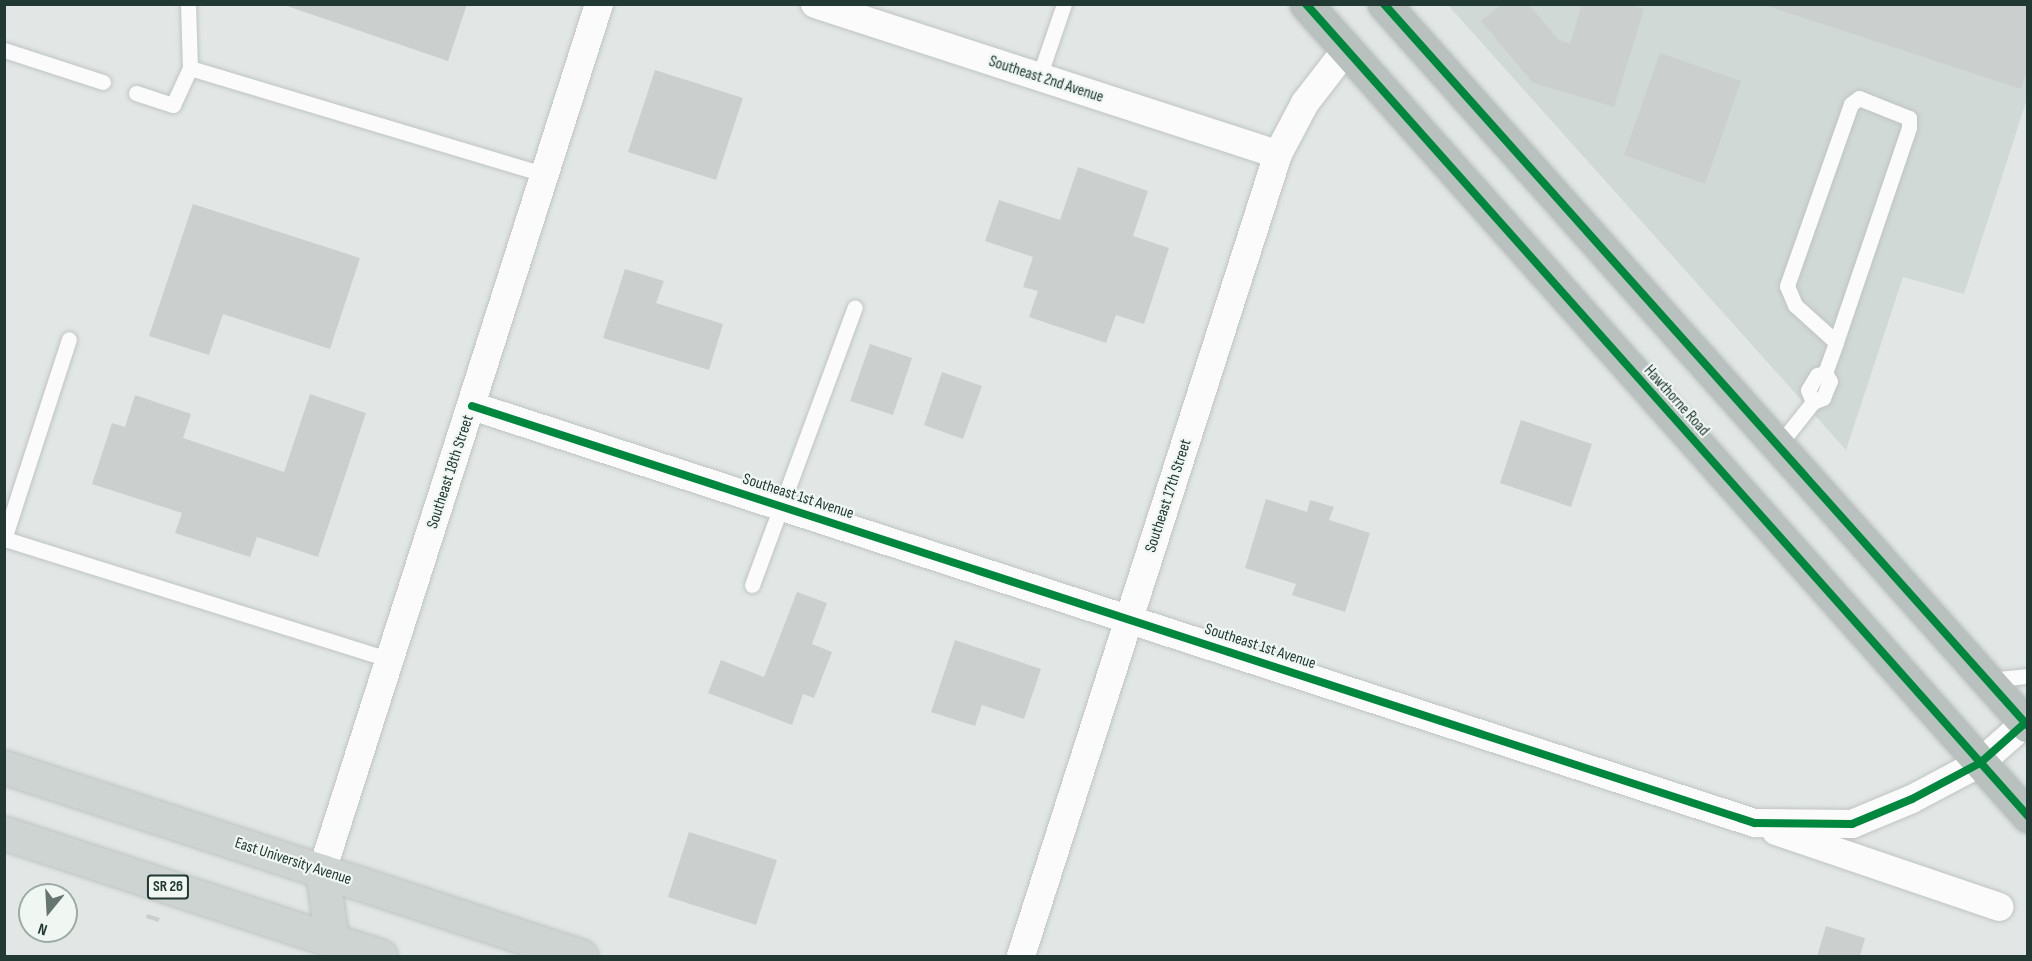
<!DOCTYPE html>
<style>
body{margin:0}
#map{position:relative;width:2032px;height:961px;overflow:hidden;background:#e2e7e5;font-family:"Sofia Sans Condensed",sans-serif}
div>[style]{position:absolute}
.built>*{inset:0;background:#d0d9d5}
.building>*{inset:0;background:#cbd0ce}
.roads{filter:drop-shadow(0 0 2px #bfc4c2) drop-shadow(0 0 2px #bfc4c2)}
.lane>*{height:15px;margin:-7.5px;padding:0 7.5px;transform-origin:7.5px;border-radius:7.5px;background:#fbfbfb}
.street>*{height:28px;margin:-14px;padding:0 14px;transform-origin:14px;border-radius:14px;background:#fbfbfb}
.primary>*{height:33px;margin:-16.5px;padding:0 16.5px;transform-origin:16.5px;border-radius:16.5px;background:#cdd4d1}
.highway>*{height:33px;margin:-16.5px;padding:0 16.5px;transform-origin:16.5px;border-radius:16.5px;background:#b9c1bf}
.cycleway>*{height:8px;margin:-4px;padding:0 4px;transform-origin:4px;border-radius:4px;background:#00873e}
span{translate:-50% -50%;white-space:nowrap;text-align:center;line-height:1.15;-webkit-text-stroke:4.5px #f0f7f3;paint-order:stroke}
.shield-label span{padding:2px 4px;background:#f0f7f3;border:2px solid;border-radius:4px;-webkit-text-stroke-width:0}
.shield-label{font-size:15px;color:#213932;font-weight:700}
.street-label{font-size:16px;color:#213932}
.frame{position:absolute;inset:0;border:6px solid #213932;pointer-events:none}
.north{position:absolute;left:18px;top:883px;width:60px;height:60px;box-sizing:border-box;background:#f0f7f3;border:2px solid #9daba6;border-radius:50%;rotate:198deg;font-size:16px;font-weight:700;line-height:24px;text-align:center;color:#213932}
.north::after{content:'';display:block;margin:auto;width:21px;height:27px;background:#657671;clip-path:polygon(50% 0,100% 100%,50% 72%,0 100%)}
</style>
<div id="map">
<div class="built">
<div style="clip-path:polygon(1448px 5px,2027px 5px,2027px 99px,1964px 294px,1903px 277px,1846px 450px)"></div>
</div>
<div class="building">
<div style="clip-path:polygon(281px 4px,467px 4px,448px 61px)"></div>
<div style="clip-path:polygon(1501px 4px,1528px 4px,1559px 40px,1570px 44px,1582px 4px,1629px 4px,1644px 9px,1614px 107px,1533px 83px,1481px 21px)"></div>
<div style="clip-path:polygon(1761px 4px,2028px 4px,2028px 67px,2021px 89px)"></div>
<div style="clip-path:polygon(1660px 53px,1741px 81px,1705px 184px,1624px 155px)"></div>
<div style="clip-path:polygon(655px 70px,743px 98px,716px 180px,628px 152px)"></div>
<div style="clip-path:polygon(1078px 167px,1148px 191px,1133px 236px,1169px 248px,1144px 324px,1116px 315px,1106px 343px,1029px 317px,1038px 291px,1023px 287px,1033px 257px,985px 241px,999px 200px,1060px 220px)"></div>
<div style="clip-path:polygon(193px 204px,360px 258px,330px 349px,223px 314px,209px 355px,149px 336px)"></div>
<div style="clip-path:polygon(625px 269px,664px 281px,656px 303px,723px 324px,709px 370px,603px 338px)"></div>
<div style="clip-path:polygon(870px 344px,912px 358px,893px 415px,850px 401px)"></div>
<div style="clip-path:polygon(942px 372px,982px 386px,963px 439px,924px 425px)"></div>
<div style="clip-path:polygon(310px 394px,366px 413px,318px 557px,257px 537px,250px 557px,175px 533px,182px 513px,92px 484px,112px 423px,125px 427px,135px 395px,191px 414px,183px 438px,284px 472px)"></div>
<div style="clip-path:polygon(1521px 420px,1592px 444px,1571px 507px,1500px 483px)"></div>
<div style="clip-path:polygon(1266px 499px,1307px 512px,1310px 500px,1334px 507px,1329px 520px,1370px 533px,1345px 612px,1292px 595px,1296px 584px,1245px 568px)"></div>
<div style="clip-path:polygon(797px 592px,827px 603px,812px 644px,832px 652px,814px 698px,803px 694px,792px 725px,708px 693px,721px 660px,764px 677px)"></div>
<div style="clip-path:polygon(955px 640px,1041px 669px,1024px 719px,982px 705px,975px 726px,931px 712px)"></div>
<div style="clip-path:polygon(689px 832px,777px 860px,756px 925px,668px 897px)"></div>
<div style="clip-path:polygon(147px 914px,160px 918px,158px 922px,146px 918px)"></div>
<div style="clip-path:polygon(1826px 926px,1865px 938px,1860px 956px,1817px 956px)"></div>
</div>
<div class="roads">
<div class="lane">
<div style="left:4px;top:50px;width:104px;rotate:17.9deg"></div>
<div style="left:190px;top:68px;width:370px;rotate:16.7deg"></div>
<div style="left:1039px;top:77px;width:77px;rotate:-71.1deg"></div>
<div style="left:136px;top:93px;width:39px;rotate:18deg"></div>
<div style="left:173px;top:105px;width:41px;rotate:-65.3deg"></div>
<div style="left:190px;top:68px;width:64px;rotate:-91.8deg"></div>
<div style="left:1825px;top:373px;width:33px;rotate:-70deg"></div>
<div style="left:1836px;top:342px;width:226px;rotate:-71.2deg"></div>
<div style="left:1909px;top:128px;width:10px;rotate:-90deg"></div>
<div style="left:1909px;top:118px;width:54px;rotate:-158.2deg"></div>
<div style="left:1859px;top:98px;width:10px;rotate:143deg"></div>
<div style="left:1851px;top:104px;width:193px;rotate:109.4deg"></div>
<div style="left:1787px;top:286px;width:21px;rotate:67deg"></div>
<div style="left:1795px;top:305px;width:55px;rotate:42.1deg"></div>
<div style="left:1778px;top:446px;width:56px;rotate:-51.5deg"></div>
<div style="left:1813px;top:402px;width:11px;rotate:-22deg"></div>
<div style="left:1823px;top:398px;width:18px;rotate:-68deg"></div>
<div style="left:1830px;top:381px;width:9px;rotate:-122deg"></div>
<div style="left:1825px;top:373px;width:8px;rotate:166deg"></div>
<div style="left:1817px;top:375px;width:17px;rotate:121deg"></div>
<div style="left:1808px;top:390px;width:13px;rotate:67deg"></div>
<div style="left:4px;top:539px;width:210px;rotate:-72deg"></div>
<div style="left:5px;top:539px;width:405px;rotate:17.4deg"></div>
<div style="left:752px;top:585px;width:296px;rotate:-69.7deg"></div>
<div style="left:1989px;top:680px;width:39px;rotate:-6deg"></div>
</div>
<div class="street">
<div style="left:815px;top:4px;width:487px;rotate:18deg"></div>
<div style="left:472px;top:406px;width:1349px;rotate:18.01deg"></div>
<div style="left:1755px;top:823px;width:97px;rotate:0.6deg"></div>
<div style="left:1852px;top:824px;width:65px;rotate:-22.6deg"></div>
<div style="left:1912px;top:799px;width:77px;rotate:-27.9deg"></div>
<div style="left:1980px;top:763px;width:60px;rotate:-41.6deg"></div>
<div style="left:1776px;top:831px;width:236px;rotate:18.8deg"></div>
<div style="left:322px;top:871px;width:910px;rotate:-72.28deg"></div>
<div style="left:1021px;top:956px;width:842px;rotate:-72.23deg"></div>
<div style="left:1278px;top:154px;width:58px;rotate:-62.1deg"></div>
<div style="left:1305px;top:103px;width:67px;rotate:-52.3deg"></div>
</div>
<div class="primary">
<div style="left:4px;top:767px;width:607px;rotate:18.14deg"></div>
<div style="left:4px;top:833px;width:396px;rotate:18.1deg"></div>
<div style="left:322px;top:871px;width:71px;rotate:81.9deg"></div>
</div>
<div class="highway">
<div style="left:1306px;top:4px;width:1087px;rotate:48.36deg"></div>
<div style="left:1384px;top:4px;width:967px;rotate:48.27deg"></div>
</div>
</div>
<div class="cycleway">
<div style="left:1306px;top:4px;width:1087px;rotate:48.36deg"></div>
<div style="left:1384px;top:4px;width:967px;rotate:48.27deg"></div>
<div style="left:472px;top:406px;width:1349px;rotate:18.01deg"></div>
<div style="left:1755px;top:823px;width:97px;rotate:0.6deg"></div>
<div style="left:1852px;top:824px;width:65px;rotate:-22.6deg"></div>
<div style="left:1912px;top:799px;width:77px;rotate:-27.9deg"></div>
<div style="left:1980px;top:763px;width:60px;rotate:-41.6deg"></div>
</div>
<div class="shield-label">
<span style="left:168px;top:887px">SR 26</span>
</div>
<div class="street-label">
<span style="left:1046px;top:80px;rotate:18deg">Southeast 2nd Avenue</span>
<span style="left:1676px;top:401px;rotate:48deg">Hawthorne Road</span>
<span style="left:451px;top:472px;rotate:-72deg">Southeast 18th Street</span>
<span style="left:1169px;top:496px;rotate:-72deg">Southeast 17th Street</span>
<span style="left:798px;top:497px;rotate:18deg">Southeast 1st Avenue</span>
<span style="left:1260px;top:647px;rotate:18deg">Southeast 1st Avenue</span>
<span style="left:293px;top:862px;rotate:18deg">East University Avenue</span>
</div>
<div class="frame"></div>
<div class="north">N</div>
</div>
